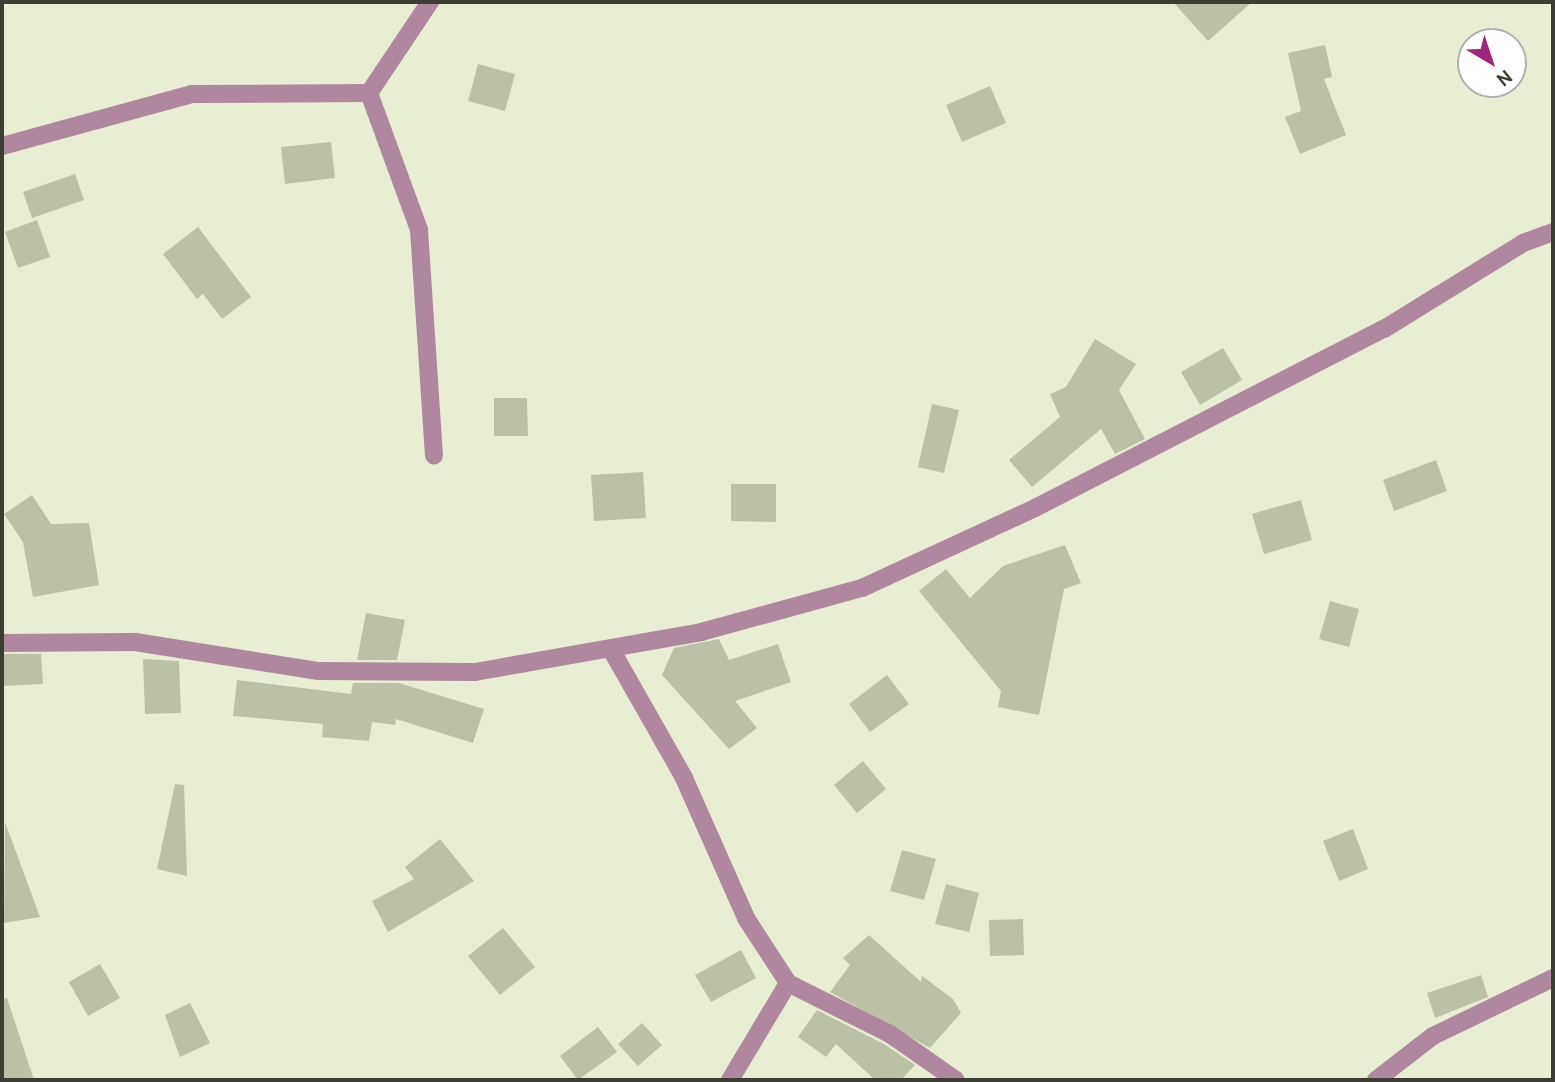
<!DOCTYPE html>
<style>
body{margin:0}
#map{position:relative;width:1555px;height:1082px;overflow:hidden;background:#e7eed3;font-family:Cabin,sans-serif}
div>[style]{position:absolute}
.building>*{inset:0;background:#bbc1a7}
.minor>*{height:18px;margin:-9px;padding:0 9px;transform-origin:9px;border-radius:9px;background:#af879e}
span{translate:-50% -50%;white-space:nowrap;text-align:center;line-height:1.15;-webkit-text-stroke:6px #fff;paint-order:stroke}
.frame{position:absolute;inset:0;border:4px solid #3b3e33;pointer-events:none}
.north{position:absolute;left:1457px;top:28px;width:70px;height:70px;box-sizing:border-box;background:#fff;border:2px solid #b1b2ad;border-radius:50%;rotate:141deg;font-size:19px;font-weight:700;line-height:28px;text-align:center;color:#3b3e33}
.north::after{content:'';display:block;margin:auto;width:24px;height:32px;background:#a0257b;clip-path:polygon(50% 0,100% 100%,50% 72%,0 100%)}
</style>
<div id="map">
<div class="building">
<div style="clip-path:polygon(1173px 2px,1252px 2px,1208px 41px)"></div>
<div style="clip-path:polygon(1325px 45px,1332px 77px,1324px 79px,1346px 135px,1300px 154px,1285px 117px,1301px 111px,1288px 53px)"></div>
<div style="clip-path:polygon(478px 64px,515px 74px,505px 111px,468px 101px)"></div>
<div style="clip-path:polygon(990px 86px,1006px 123px,962px 142px,946px 105px)"></div>
<div style="clip-path:polygon(331px 142px,335px 178px,285px 184px,281px 147px)"></div>
<div style="clip-path:polygon(75px 174px,84px 200px,32px 218px,23px 192px)"></div>
<div style="clip-path:polygon(37px 220px,50px 257px,18px 268px,5px 232px)"></div>
<div style="clip-path:polygon(198px 227px,251px 297px,222px 319px,203px 294px,197px 299px,163px 254px)"></div>
<div style="clip-path:polygon(1095px 339px,1136px 364px,1119px 390px,1145px 439px,1115px 454px,1101px 429px,1032px 487px,1009px 460px,1060px 417px,1050px 394px,1066px 387px)"></div>
<div style="clip-path:polygon(1223px 348px,1242px 380px,1200px 405px,1181px 372px)"></div>
<div style="clip-path:polygon(494px 398px,527px 398px,528px 436px,494px 436px)"></div>
<div style="clip-path:polygon(932px 404px,959px 410px,944px 473px,918px 467px)"></div>
<div style="clip-path:polygon(1436px 460px,1447px 491px,1394px 511px,1383px 480px)"></div>
<div style="clip-path:polygon(643px 472px,646px 518px,594px 521px,591px 475px)"></div>
<div style="clip-path:polygon(731px 484px,776px 484px,776px 522px,731px 521px)"></div>
<div style="clip-path:polygon(32px 495px,51px 524px,89px 523px,99px 585px,33px 597px,23px 542px,4px 514px)"></div>
<div style="clip-path:polygon(1301px 500px,1312px 540px,1264px 554px,1252px 514px)"></div>
<div style="clip-path:polygon(1065px 545px,1081px 583px,1064px 589px,1039px 715px,998px 707px,1001px 691px,919px 591px,946px 569px,970px 598px,1003px 566px)"></div>
<div style="clip-path:polygon(1330px 601px,1359px 609px,1349px 647px,1319px 639px)"></div>
<div style="clip-path:polygon(366px 613px,405px 620px,397px 660px,357px 660px)"></div>
<div style="clip-path:polygon(719px 639px,729px 660px,778px 644px,791px 682px,735px 701px,757px 728px,729px 749px,662px 675px,674px 648px)"></div>
<div style="clip-path:polygon(2px 654px,41px 654px,43px 684px,2px 686px)"></div>
<div style="clip-path:polygon(143px 659px,179px 661px,181px 713px,145px 714px)"></div>
<div style="clip-path:polygon(887px 675px,909px 704px,870px 732px,849px 704px)"></div>
<div style="clip-path:polygon(237px 680px,351px 694px,353px 683px,399px 683px,484px 709px,473px 743px,396px 719px,395px 725px,372px 722px,369px 741px,322px 737px,323px 724px,233px 716px)"></div>
<div style="clip-path:polygon(863px 761px,886px 789px,857px 813px,834px 785px)"></div>
<div style="clip-path:polygon(175px 784px,184px 785px,187px 876px,157px 869px)"></div>
<div style="clip-path:polygon(5px 822px,40px 917px,4px 923px)"></div>
<div style="clip-path:polygon(1353px 829px,1368px 869px,1339px 881px,1323px 841px)"></div>
<div style="clip-path:polygon(440px 839px,474px 881px,388px 932px,372px 901px,414px 879px,405px 867px)"></div>
<div style="clip-path:polygon(902px 850px,936px 859px,924px 900px,890px 891px)"></div>
<div style="clip-path:polygon(946px 884px,979px 893px,969px 932px,935px 924px)"></div>
<div style="clip-path:polygon(1023px 919px,1024px 955px,990px 956px,989px 920px)"></div>
<div style="clip-path:polygon(503px 928px,535px 967px,500px 995px,468px 956px)"></div>
<div style="clip-path:polygon(869px 935px,921px 982px,922px 976px,953px 999px,961px 1013px,930px 1048px,830px 992px,850px 965px,843px 958px)"></div>
<div style="clip-path:polygon(741px 950px,756px 978px,711px 1002px,695px 975px)"></div>
<div style="clip-path:polygon(100px 964px,120px 998px,88px 1016px,69px 982px)"></div>
<div style="clip-path:polygon(1481px 975px,1488px 997px,1435px 1018px,1427px 993px)"></div>
<div style="clip-path:polygon(7px 998px,34px 1080px,2px 1080px,2px 999px)"></div>
<div style="clip-path:polygon(190px 1003px,210px 1043px,180px 1057px,165px 1015px)"></div>
<div style="clip-path:polygon(817px 1010px,884px 1044px,915px 1065px,901px 1080px,875px 1080px,836px 1044px,826px 1057px,798px 1037px)"></div>
<div style="clip-path:polygon(642px 1023px,662px 1045px,638px 1066px,618px 1044px)"></div>
<div style="clip-path:polygon(598px 1027px,617px 1052px,578px 1080px,560px 1056px)"></div>
</div>
<div class="minor">
<div style="left:369px;top:93px;width:146px;rotate:69.9deg"></div>
<div style="left:419px;top:230px;width:226px;rotate:86.2deg"></div>
<div style="left:2px;top:146px;width:197px;rotate:-15.3deg"></div>
<div style="left:192px;top:94px;width:177px;rotate:-0.3deg"></div>
<div style="left:369px;top:93px;width:110px;rotate:-56.2deg"></div>
<div style="left:2px;top:643px;width:133px;rotate:-0.4deg"></div>
<div style="left:135px;top:642px;width:186px;rotate:9deg"></div>
<div style="left:319px;top:671px;width:156px;rotate:0.4deg"></div>
<div style="left:475px;top:672px;width:230px;rotate:-10deg"></div>
<div style="left:701px;top:632px;width:167px;rotate:-15.3deg"></div>
<div style="left:862px;top:588px;width:191px;rotate:-24.8deg"></div>
<div style="left:1035px;top:508px;width:392px;rotate:-27.2deg"></div>
<div style="left:1384px;top:329px;width:163px;rotate:-31.7deg"></div>
<div style="left:1523px;top:243px;width:32px;rotate:-20deg"></div>
<div style="left:612px;top:651px;width:146px;rotate:60.4deg"></div>
<div style="left:684px;top:778px;width:153px;rotate:66.1deg"></div>
<div style="left:746px;top:918px;width:77px;rotate:57.1deg"></div>
<div style="left:788px;top:983px;width:114px;rotate:26.6deg"></div>
<div style="left:890px;top:1034px;width:80px;rotate:34.9deg"></div>
<div style="left:730px;top:1080px;width:113px;rotate:-59.1deg"></div>
<div style="left:1376px;top:1080px;width:72px;rotate:-37.7deg"></div>
<div style="left:1433px;top:1036px;width:133px;rotate:-25.8deg"></div>
</div>
<div class="frame"></div>
<div class="north">N</div>
</div>
